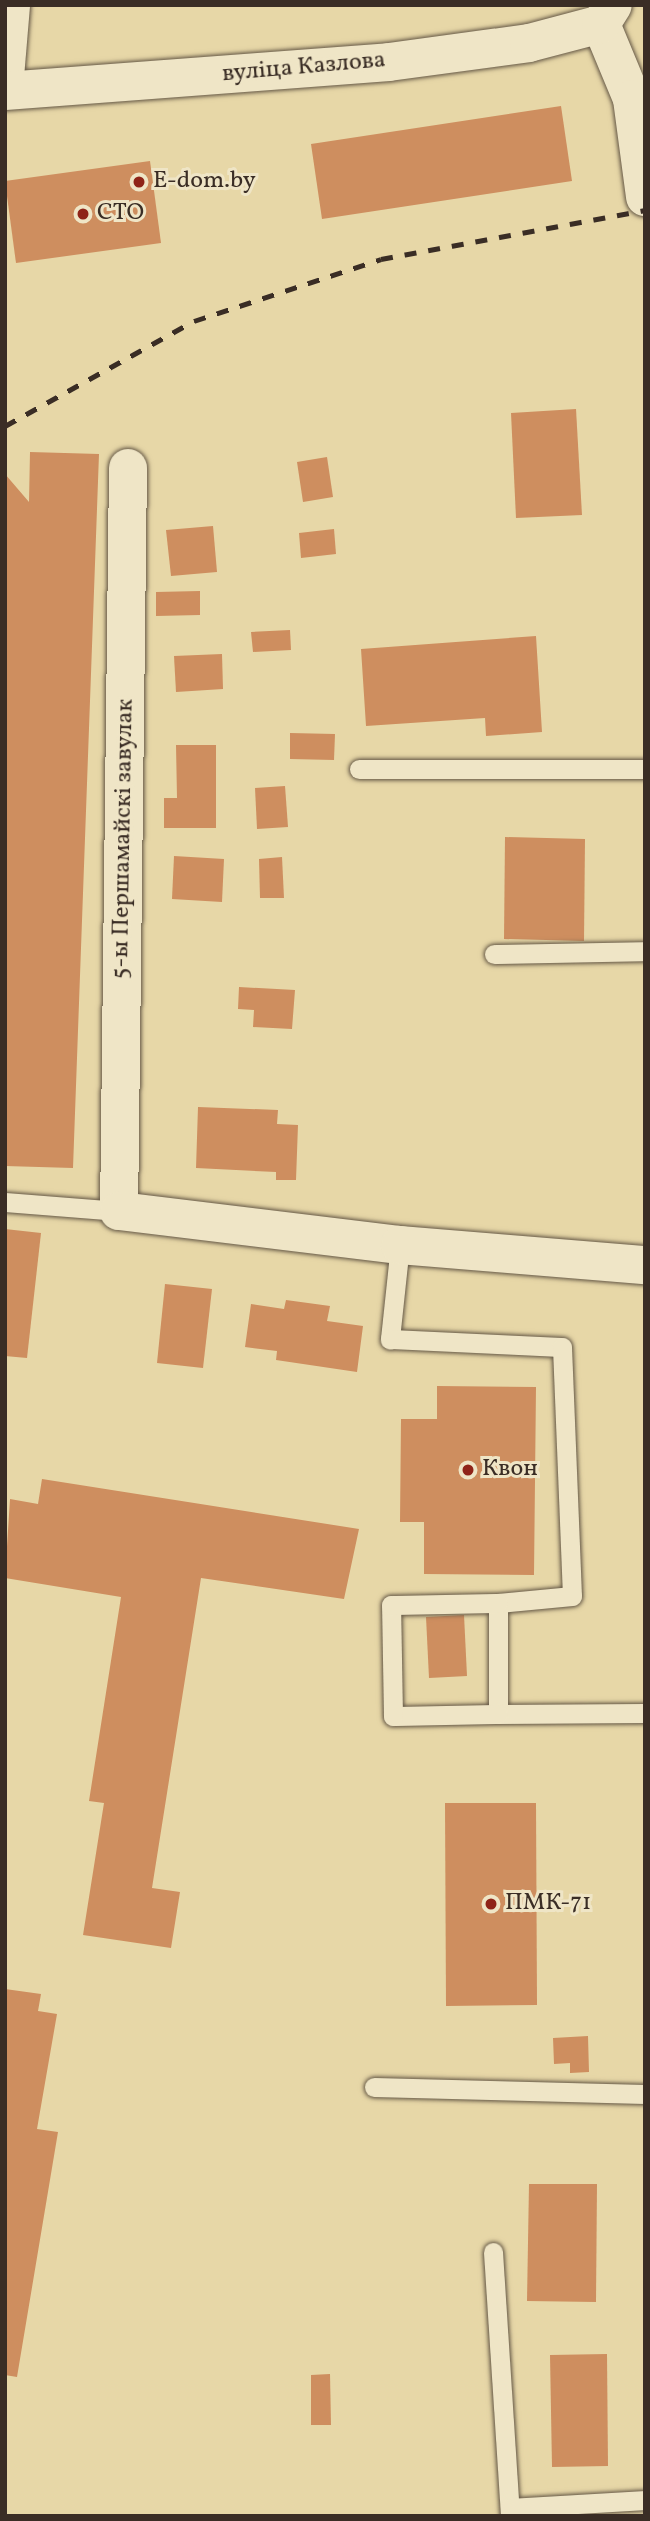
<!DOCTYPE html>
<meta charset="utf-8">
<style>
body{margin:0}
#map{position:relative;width:650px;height:2521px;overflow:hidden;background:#e7d7a7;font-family:Vollkorn,serif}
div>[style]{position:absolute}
.building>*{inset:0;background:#ce8e5f}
.roads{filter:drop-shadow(0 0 2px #655846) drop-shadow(0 0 2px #655846)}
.service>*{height:19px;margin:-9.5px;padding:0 9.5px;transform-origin:9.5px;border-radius:9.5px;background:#efe5c6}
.minor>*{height:38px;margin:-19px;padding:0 19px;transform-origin:19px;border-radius:19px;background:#efe5c6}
.tertiary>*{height:38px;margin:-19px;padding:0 19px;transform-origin:19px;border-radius:19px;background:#efe5c6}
.secondary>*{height:38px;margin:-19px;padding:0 19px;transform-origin:19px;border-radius:19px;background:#efe5c6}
.rail>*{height:5px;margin-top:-2.5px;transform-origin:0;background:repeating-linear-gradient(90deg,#3a2d25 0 12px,transparent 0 24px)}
.dots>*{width:19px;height:19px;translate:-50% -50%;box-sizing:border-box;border:4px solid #efe5c6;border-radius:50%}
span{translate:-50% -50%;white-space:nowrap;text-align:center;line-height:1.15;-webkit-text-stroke:6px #efe5c6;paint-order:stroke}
.street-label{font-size:24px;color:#3a2d25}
.poi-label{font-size:24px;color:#3a2d25}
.left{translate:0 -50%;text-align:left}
.frame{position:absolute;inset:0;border:7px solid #3a2d25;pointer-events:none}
</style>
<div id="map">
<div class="building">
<div style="clip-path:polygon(561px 106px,572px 181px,322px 219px,311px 144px)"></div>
<div style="clip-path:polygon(150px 161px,161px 243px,16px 263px,5px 181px)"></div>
<div style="clip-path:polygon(576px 409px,582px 515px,516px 518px,511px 413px)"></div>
<div style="clip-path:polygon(30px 452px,99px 454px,73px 1168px,5px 1166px,5px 474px,29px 502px)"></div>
<div style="clip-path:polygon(327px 457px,333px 497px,303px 502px,297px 462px)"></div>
<div style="clip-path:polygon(213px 526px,217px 572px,171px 576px,166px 530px)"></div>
<div style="clip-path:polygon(334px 529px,336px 554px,301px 558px,299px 533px)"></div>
<div style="clip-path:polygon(200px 591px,200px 615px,156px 616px,156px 592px)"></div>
<div style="clip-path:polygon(290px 630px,291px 650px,253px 652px,251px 632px)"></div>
<div style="clip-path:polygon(536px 636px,542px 732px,486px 736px,485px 718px,366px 726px,361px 649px)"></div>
<div style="clip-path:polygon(222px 654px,223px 689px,176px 692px,174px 656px)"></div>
<div style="clip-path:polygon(290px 733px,335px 734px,334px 760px,290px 759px)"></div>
<div style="clip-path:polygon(176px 745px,216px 745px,216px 828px,164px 828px,164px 798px,177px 798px)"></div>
<div style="clip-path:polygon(285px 786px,288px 827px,257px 829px,255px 788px)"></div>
<div style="clip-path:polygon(505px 837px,585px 839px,584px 941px,504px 939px)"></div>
<div style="clip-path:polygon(174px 856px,224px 859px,222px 902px,172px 899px)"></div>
<div style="clip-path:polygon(282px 857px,284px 898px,260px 898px,259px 859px)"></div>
<div style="clip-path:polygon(239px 987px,295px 990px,292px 1029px,253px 1027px,254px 1010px,238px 1009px)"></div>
<div style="clip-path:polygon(198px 1107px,278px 1110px,277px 1124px,298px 1125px,296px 1180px,276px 1180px,276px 1172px,196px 1168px)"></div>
<div style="clip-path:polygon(5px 1229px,41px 1233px,27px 1358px,5px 1356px)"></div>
<div style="clip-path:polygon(165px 1284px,212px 1289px,203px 1368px,157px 1363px)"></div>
<div style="clip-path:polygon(286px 1300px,330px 1306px,327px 1321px,363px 1326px,357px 1372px,276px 1360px,277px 1351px,245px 1347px,251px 1304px,284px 1309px)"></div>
<div style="clip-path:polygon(437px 1386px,536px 1387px,534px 1575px,424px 1574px,424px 1522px,400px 1522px,401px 1419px,437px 1419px)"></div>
<div style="clip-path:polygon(42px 1479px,359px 1529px,344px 1599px,201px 1578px,152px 1888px,180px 1892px,171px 1948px,83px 1935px,104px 1803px,89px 1801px,121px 1597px,5px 1578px,10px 1499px,38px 1504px)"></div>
<div style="clip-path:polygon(464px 1615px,467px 1676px,429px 1678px,426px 1617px)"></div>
<div style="clip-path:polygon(445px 1803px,536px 1803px,537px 2005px,446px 2006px)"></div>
<div style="clip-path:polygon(5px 1989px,41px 1994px,38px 2011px,57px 2014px,37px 2129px,58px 2132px,17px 2377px,5px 2375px)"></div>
<div style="clip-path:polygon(588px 2036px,589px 2072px,570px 2073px,570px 2063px,554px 2064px,553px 2038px)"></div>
<div style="clip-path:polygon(529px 2184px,597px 2184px,596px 2302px,527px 2301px)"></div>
<div style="clip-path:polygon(607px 2354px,608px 2466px,552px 2467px,550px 2355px)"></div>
<div style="clip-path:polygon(330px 2374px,331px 2425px,311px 2425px,311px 2375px)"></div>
</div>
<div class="roads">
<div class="service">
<div style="left:359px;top:769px;width:286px"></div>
<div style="left:494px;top:954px;width:151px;rotate:-1.1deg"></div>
<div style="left:5px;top:1202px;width:114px;rotate:4.5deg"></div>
<div style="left:400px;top:1245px;width:95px;rotate:96.1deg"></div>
<div style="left:390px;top:1339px;width:172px;rotate:2.7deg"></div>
<div style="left:562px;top:1347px;width:249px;rotate:87.7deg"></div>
<div style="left:572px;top:1596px;width:74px;rotate:174.6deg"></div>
<div style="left:498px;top:1603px;width:111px;rotate:90deg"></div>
<div style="left:498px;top:1714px;width:147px;rotate:-0.4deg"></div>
<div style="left:498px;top:1714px;width:105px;rotate:178.9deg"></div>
<div style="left:393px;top:1716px;width:111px;rotate:-91deg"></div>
<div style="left:391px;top:1605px;width:107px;rotate:-1.1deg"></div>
<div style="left:374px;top:2087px;width:271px;rotate:1.5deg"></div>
<div style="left:493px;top:2252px;width:265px;rotate:86.3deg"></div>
<div style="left:510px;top:2508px;width:135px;rotate:-3.4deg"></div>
</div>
<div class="minor">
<div style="left:128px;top:468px;width:743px;rotate:90.69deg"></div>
<div style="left:119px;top:1211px;width:283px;rotate:6.9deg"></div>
<div style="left:400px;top:1245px;width:246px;rotate:4.7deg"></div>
</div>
<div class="tertiary">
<div style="left:601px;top:24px;width:81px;rotate:67.5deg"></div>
<div style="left:632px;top:99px;width:99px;rotate:82.4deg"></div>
<div style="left:5px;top:77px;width:72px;rotate:-85.2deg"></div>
</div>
<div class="secondary">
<div style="left:5px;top:91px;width:385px;rotate:-4.3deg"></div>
<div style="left:389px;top:62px;width:141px;rotate:-7.7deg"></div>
<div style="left:529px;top:43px;width:74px;rotate:-14.8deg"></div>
<div style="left:601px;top:24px;width:22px;rotate:-58deg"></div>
</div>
</div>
<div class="rail">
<div style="left:5px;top:426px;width:216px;rotate:-29.1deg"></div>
<div style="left:194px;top:321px;width:197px;rotate:-18.3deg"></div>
<div style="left:381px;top:259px;width:269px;rotate:-10.5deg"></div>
</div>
<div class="dots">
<div style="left:139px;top:182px;background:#8f2418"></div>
<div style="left:83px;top:214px;background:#8f2418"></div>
<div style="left:468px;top:1470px;background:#8f2418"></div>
<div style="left:491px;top:1904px;background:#8f2418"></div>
</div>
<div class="street-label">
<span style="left:304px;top:68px;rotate:-5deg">вуліца Казлова</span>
<span style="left:124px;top:839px;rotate:-89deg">5-ы Першамайскі завулак</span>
</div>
<div class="poi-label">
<span class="left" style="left:153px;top:182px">E-dom.by</span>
<span class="left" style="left:97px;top:214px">СТО</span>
<span class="left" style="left:482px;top:1470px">Квон</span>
<span class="left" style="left:505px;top:1904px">ПМК-71</span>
</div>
<div class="frame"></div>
</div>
